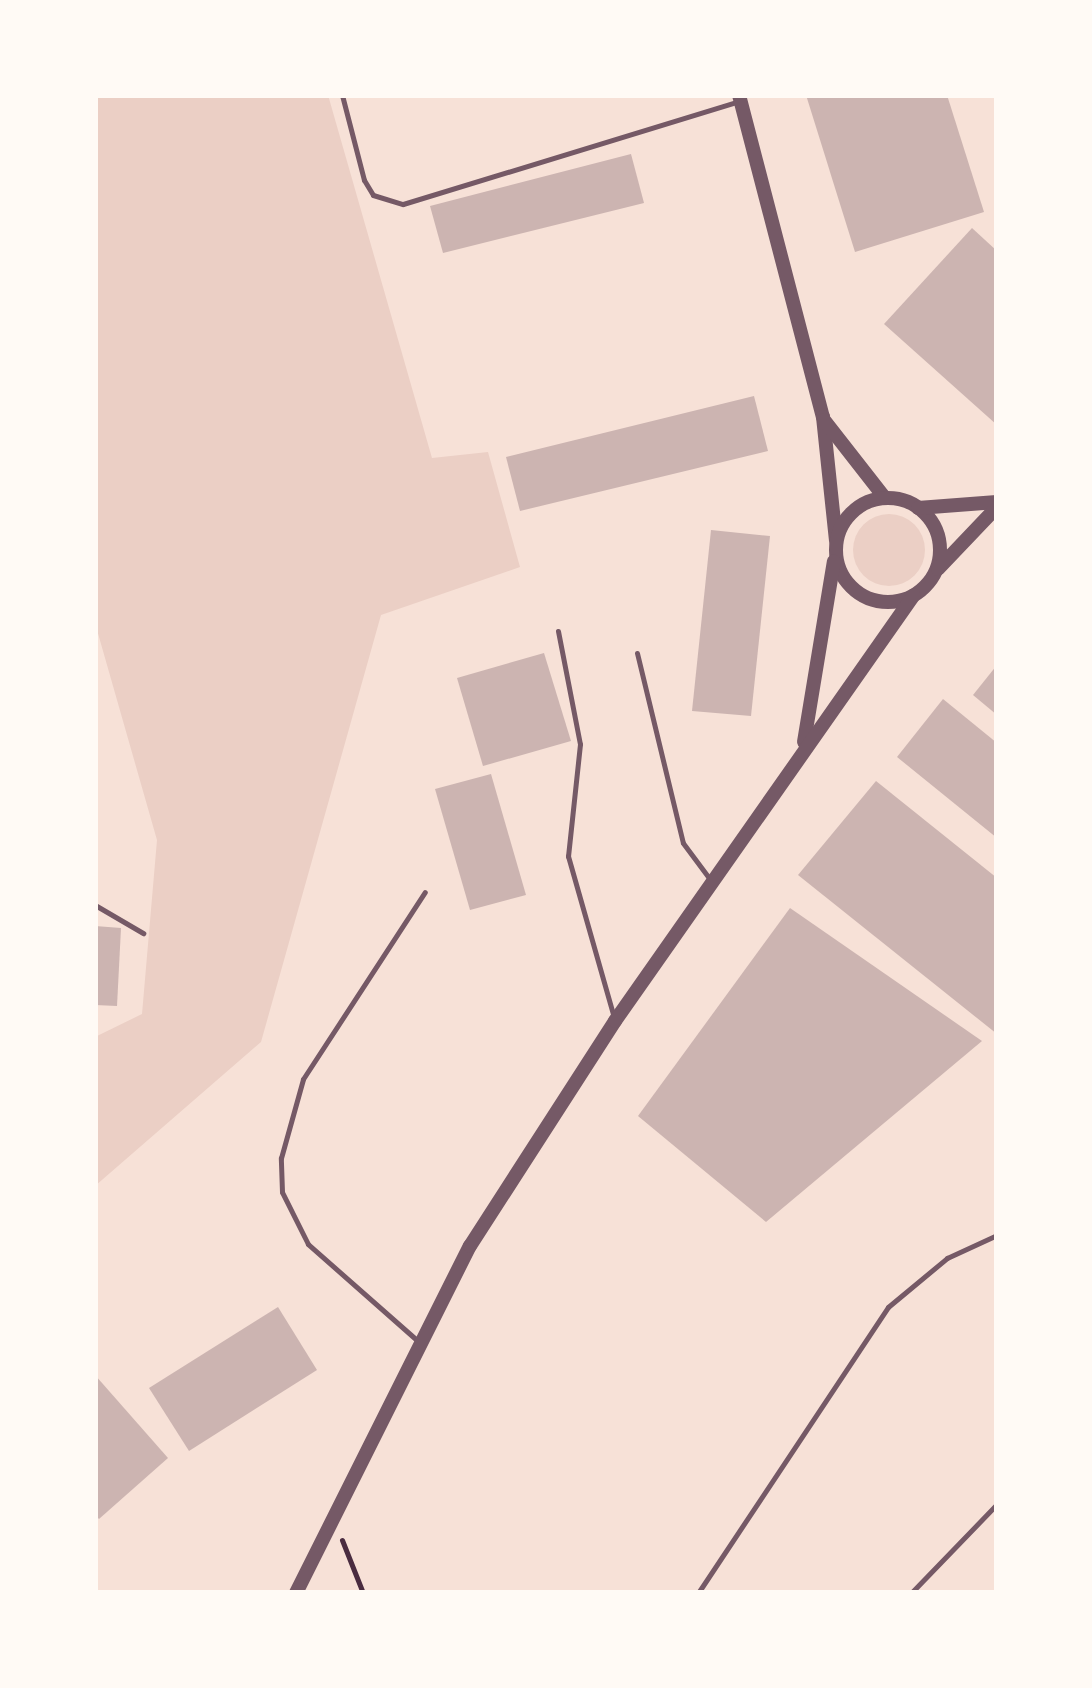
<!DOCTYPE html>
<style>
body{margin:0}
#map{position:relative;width:1092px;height:1688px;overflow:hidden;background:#f7e1d7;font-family:Ubuntu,sans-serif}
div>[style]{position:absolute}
.green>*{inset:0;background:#ebcfc5}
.round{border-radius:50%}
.building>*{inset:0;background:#ccb4b1}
.path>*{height:5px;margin:-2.5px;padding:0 2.5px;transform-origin:2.5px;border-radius:2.5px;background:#4a2c40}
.service>*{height:5px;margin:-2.5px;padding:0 2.5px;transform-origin:2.5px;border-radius:2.5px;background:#755966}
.tertiary>*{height:14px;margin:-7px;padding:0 7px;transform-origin:7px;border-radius:7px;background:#755966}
.tertiary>.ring{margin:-7px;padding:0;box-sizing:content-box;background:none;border:14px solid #755966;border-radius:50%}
span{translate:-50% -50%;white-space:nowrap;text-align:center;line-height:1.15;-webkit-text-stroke:8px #fffaf5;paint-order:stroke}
.frame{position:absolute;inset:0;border:98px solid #fffaf5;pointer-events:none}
</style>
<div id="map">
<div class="green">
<div style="clip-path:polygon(95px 95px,328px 95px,432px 458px,488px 452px,520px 567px,381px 615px,261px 1042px,95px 1186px,95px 1037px,142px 1014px,157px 840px,95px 623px)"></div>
<div class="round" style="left:853px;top:514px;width:72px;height:72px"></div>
</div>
<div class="building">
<div style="clip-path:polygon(806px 95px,947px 95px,984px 212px,855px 252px)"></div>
<div style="clip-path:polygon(631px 154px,644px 203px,443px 253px,430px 206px)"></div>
<div style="clip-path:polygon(972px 228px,997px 251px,997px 425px,884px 324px)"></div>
<div style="clip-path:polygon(754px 396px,768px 451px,520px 511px,506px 457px)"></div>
<div style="clip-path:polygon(711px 530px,770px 536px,751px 716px,692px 711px)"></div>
<div style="clip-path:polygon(544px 653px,571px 741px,483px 766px,457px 678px)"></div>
<div style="clip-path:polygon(997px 665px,997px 715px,973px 695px)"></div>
<div style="clip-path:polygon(943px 699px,997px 743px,997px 838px,897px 757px)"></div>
<div style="clip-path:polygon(491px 774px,526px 895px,470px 910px,435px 789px)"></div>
<div style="clip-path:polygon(876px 781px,997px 878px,997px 1034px,798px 875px)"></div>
<div style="clip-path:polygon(790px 908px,982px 1041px,766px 1222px,638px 1116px)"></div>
<div style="clip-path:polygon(95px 926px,121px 928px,117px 1006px,95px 1005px)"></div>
<div style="clip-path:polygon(278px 1307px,317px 1370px,189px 1451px,149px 1388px)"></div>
<div style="clip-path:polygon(95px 1375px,168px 1458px,99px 1519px,95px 1515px)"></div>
</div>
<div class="path">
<div style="left:342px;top:1540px;width:57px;rotate:68.4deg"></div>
</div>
<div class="service">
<div style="left:342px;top:95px;width:88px;rotate:75.5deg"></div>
<div style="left:364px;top:180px;width:17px;rotate:59deg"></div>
<div style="left:373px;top:195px;width:31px;rotate:17deg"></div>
<div style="left:403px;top:204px;width:349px;rotate:-17deg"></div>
<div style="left:558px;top:631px;width:115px;rotate:79deg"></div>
<div style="left:580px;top:744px;width:113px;rotate:96.1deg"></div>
<div style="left:568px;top:856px;width:168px;rotate:74.1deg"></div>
<div style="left:637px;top:653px;width:195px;rotate:76.4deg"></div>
<div style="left:683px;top:843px;width:44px;rotate:53.4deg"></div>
<div style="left:95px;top:905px;width:56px;rotate:30.3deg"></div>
<div style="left:419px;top:1342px;width:148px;rotate:-138.6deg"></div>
<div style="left:308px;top:1244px;width:58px;rotate:-116.6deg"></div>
<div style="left:282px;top:1192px;width:34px;rotate:-92deg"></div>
<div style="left:281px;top:1158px;width:82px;rotate:-74.4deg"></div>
<div style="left:303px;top:1079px;width:223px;rotate:-56.9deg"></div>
<div style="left:698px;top:1593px;width:343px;rotate:-56.4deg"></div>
<div style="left:888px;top:1307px;width:77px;rotate:-39.7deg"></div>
<div style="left:947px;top:1258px;width:55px;rotate:-24.7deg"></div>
<div style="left:911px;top:1593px;width:124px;rotate:-46deg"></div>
</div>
<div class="tertiary">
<div style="left:739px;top:95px;width:333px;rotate:75.4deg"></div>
<div style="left:823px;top:417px;width:124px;rotate:84deg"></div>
<div style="left:824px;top:420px;width:99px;rotate:52deg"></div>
<div class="ring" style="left:836px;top:498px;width:90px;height:90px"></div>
<div style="left:918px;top:508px;width:79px;rotate:-4.3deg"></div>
<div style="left:938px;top:569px;width:86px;rotate:-46.4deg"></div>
<div style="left:804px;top:742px;width:183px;rotate:-80.6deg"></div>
<div style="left:296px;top:1593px;width:388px;rotate:-63.4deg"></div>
<div style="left:470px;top:1246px;width:268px;rotate:-57.2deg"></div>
<div style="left:615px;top:1021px;width:520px;rotate:-54.94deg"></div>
</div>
<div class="frame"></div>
</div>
